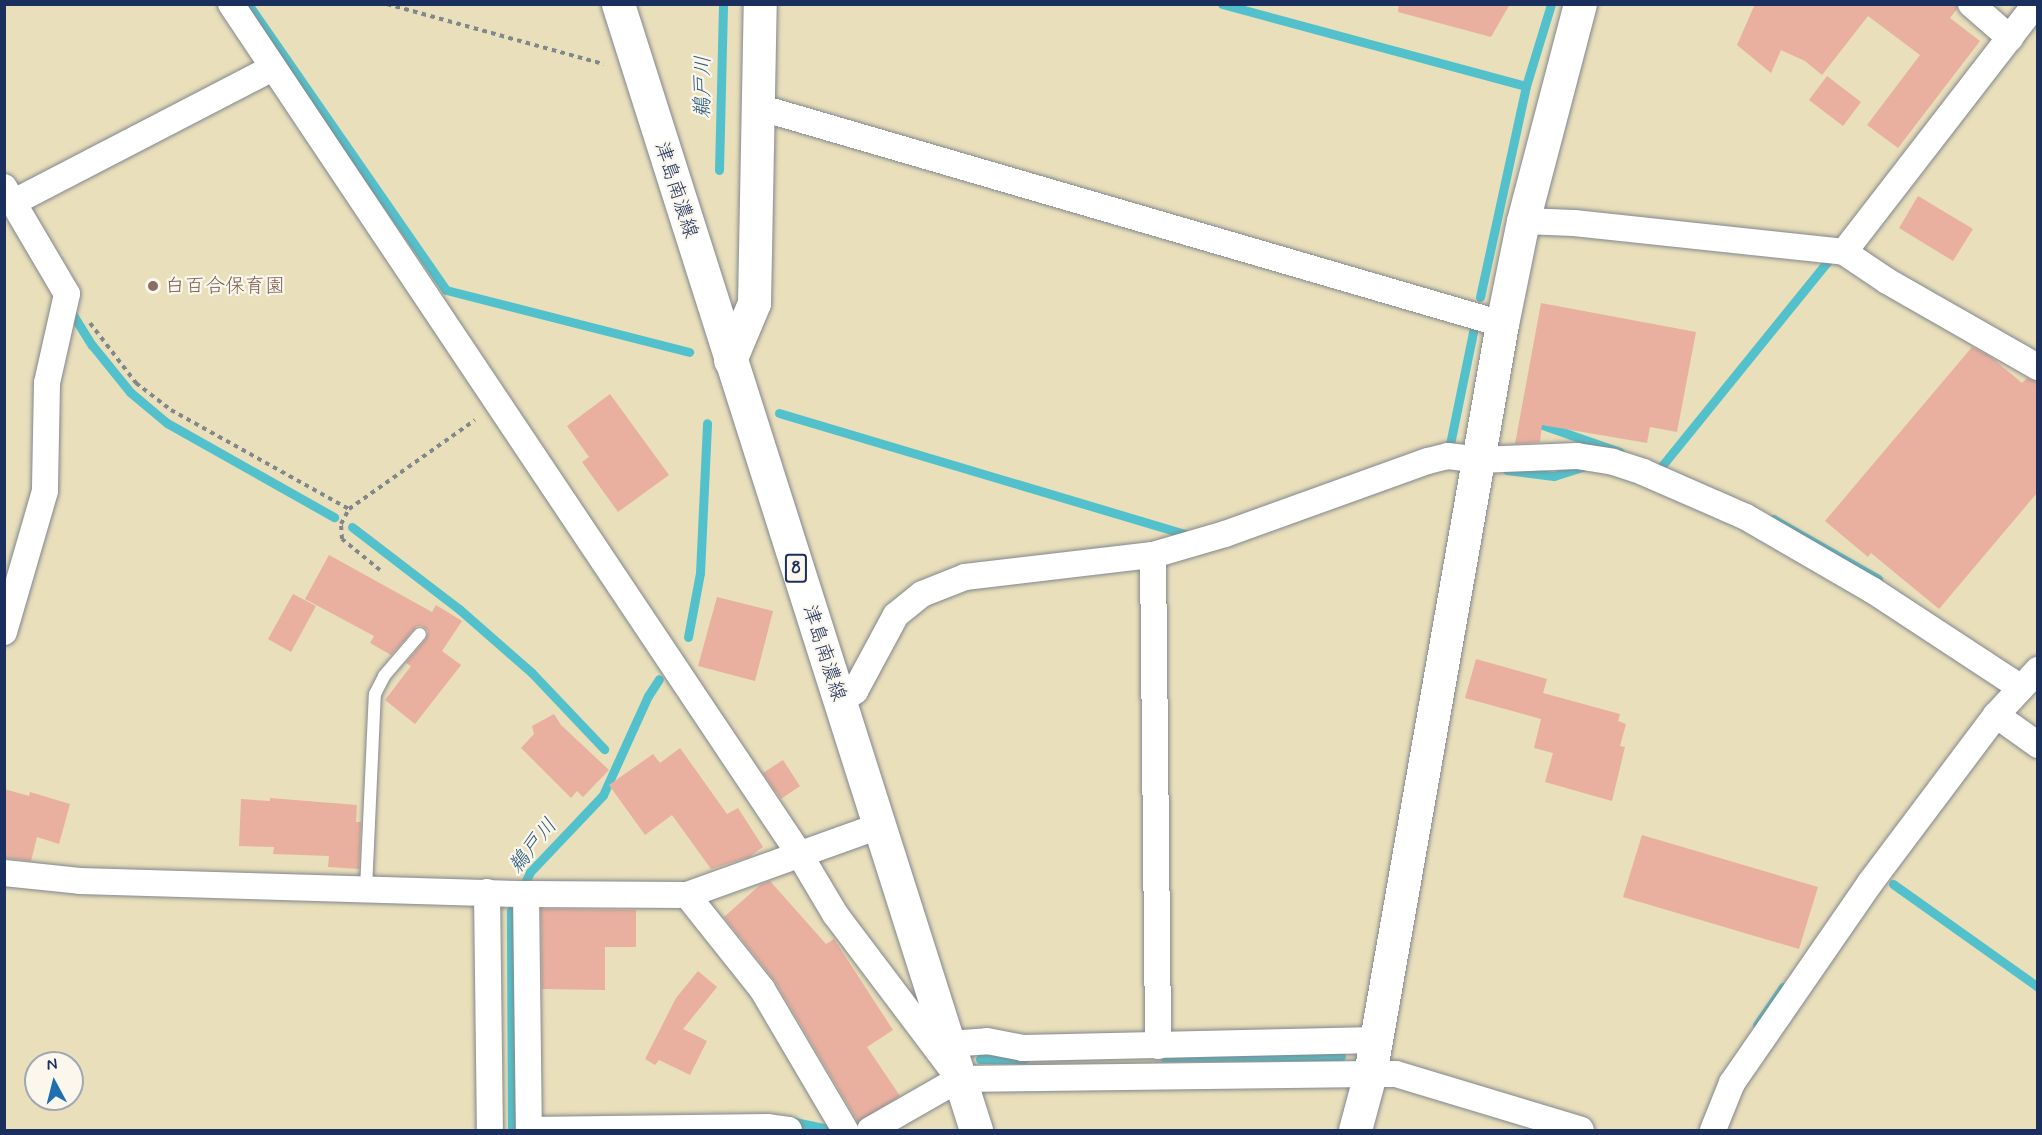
<!DOCTYPE html>
<meta charset="utf-8">
<style>
body{margin:0}
#map{position:relative;width:2042px;height:1135px;overflow:hidden;background:#e9dfbb;font-family:Mynerve,"Klee One",sans-serif}
div>[style]{position:absolute}
.stream>*{height:9px;margin:-4.5px;padding:0 4.5px;transform-origin:4.5px;border-radius:4.5px;background:#53c1cb}
.building>*{inset:0;background:#e9b0a0}
.path>*{height:4px;margin-top:-2px;transform-origin:0;background:repeating-linear-gradient(90deg,#82878c 0 4.5px,transparent 0 9px)}
.roads{filter:drop-shadow(0 0 2px #82878c) drop-shadow(0 0 2px #82878c)}
.lane>*{height:12px;margin:-6px;padding:0 6px;transform-origin:6px;border-radius:6px;background:#fff}
.street>*{height:26px;margin:-13px;padding:0 13px;transform-origin:13px;border-radius:13px;background:#fff}
.secondary>*{height:33px;margin:-16.5px;padding:0 16.5px;transform-origin:16.5px;border-radius:16.5px;background:#fff}
.primary>*{height:33px;margin:-16.5px;padding:0 16.5px;transform-origin:16.5px;border-radius:16.5px;background:#fff}
.dots>*{width:16px;height:16px;translate:-50% -50%;box-sizing:border-box;border:3px solid #fbf7ec;border-radius:50%}
span{translate:-50% -50%;white-space:nowrap;text-align:center;line-height:1.15;-webkit-text-stroke:4.5px #fbf7ec;paint-order:stroke}
.shield-label span{padding:2px 4px;background:#fbf7ec;border:2px solid;border-radius:4px;-webkit-text-stroke-width:0}
.shield-label{font-size:18px;color:#1b2f5e;font-weight:700}
.street-label{font-size:20px;color:#1b2f5e}
.education-label{font-size:20px;color:#785e54}
.left{translate:0 -50%;text-align:left}
.water-label{font-size:21px;color:#2c5b7f;font-style:italic}
.frame{position:absolute;inset:0;border:6px solid #1b2f5e;pointer-events:none}
.north{position:absolute;left:24px;top:1051px;width:60px;height:60px;box-sizing:border-box;background:#fbf7ec;border:2px solid #a1a7b3;border-radius:50%;rotate:353deg;font-size:16px;font-weight:700;line-height:24px;text-align:center;color:#1b2f5e}
.north::after{content:'';display:block;margin:auto;width:21px;height:27px;background:#1f6fb2;clip-path:polygon(50% 0,100% 100%,50% 72%,0 100%)}
</style>
<div id="map">
<div class="stream">
<div style="left:248px;top:4px;width:348px;rotate:55.3deg"></div>
<div style="left:446px;top:290px;width:251px;rotate:14.3deg"></div>
<div style="left:1222px;top:4px;width:315px;rotate:15.1deg"></div>
<div style="left:719px;top:170px;width:166px;rotate:-88.6deg"></div>
<div style="left:1480px;top:297px;width:216px;rotate:-77.7deg"></div>
<div style="left:1526px;top:86px;width:86px;rotate:-73deg"></div>
<div style="left:73px;top:315px;width:36px;rotate:58deg"></div>
<div style="left:92px;top:345px;width:60px;rotate:51deg"></div>
<div style="left:130px;top:392px;width:48px;rotate:40deg"></div>
<div style="left:167px;top:423px;width:192px;rotate:29.4deg"></div>
<div style="left:779px;top:413px;width:426px;rotate:16.6deg"></div>
<div style="left:1531px;top:421px;width:94px;rotate:19.2deg"></div>
<div style="left:1445px;top:450px;width:4px;rotate:-14deg"></div>
<div style="left:1449px;top:449px;width:125px;rotate:-78.4deg"></div>
<div style="left:1661px;top:467px;width:265px;rotate:-51deg"></div>
<div style="left:1507px;top:470px;width:47px;rotate:7.3deg"></div>
<div style="left:1554px;top:476px;width:32px;rotate:-18deg"></div>
<div style="left:1773px;top:519px;width:121px;rotate:29.7deg"></div>
<div style="left:352px;top:527px;width:135px;rotate:37.5deg"></div>
<div style="left:459px;top:609px;width:97px;rotate:41.2deg"></div>
<div style="left:532px;top:673px;width:105px;rotate:46.5deg"></div>
<div style="left:688px;top:637px;width:65px;rotate:-79.4deg"></div>
<div style="left:700px;top:573px;width:150px;rotate:-87.3deg"></div>
<div style="left:1893px;top:884px;width:178px;rotate:35.4deg"></div>
<div style="left:1757px;top:1025px;width:46px;rotate:-55.6deg"></div>
<div style="left:1164px;top:1057px;width:177px;rotate:-0.3deg"></div>
<div style="left:980px;top:1059px;width:44px"></div>
<div style="left:790px;top:1121px;width:45px;rotate:11.6deg"></div>
<div style="left:512px;top:1130px;width:219px;rotate:-90.3deg"></div>
<div style="left:511px;top:911px;width:43px;rotate:-64deg"></div>
<div style="left:530px;top:872px;width:106px;rotate:-46.5deg"></div>
<div style="left:603px;top:795px;width:109px;rotate:-65.6deg"></div>
<div style="left:648px;top:696px;width:20px;rotate:-57deg"></div>
</div>
<div class="building">
<div style="clip-path:polygon(1399px 4px,1510px 4px,1491px 37px,1398px 12px)"></div>
<div style="clip-path:polygon(1755px 4px,1956px 4px,1957px 9px,1950px 18px,1980px 41px,1898px 148px,1867px 125px,1920px 55px,1868px 16px,1822px 75px,1805px 61px,1781px 50px,1771px 73px,1737px 45px)"></div>
<div style="clip-path:polygon(1827px 76px,1861px 102px,1843px 126px,1809px 100px)"></div>
<div style="clip-path:polygon(1918px 196px,1973px 229px,1953px 261px,1899px 228px)"></div>
<div style="clip-path:polygon(1541px 303px,1696px 332px,1677px 432px,1650px 427px,1647px 443px,1542px 425px,1540px 442px,1515px 444px)"></div>
<div style="clip-path:polygon(1972px 347px,1991px 357px,2022px 383px,2027px 378px,2037px 382px,2037px 493px,1939px 609px,1871px 553px,1868px 557px,1825px 521px)"></div>
<div style="clip-path:polygon(610px 394px,669px 475px,618px 512px,582px 462px,589px 457px,567px 426px)"></div>
<div style="clip-path:polygon(329px 555px,432px 612px,436px 605px,462px 621px,442px 651px,461px 665px,415px 724px,385px 700px,411px 666px,406px 663px,426px 639px,428px 631px,422px 626px,417px 626px,391px 655px,370px 643px,374px 636px,305px 599px)"></div>
<div style="clip-path:polygon(293px 594px,316px 606px,291px 652px,268px 639px)"></div>
<div style="clip-path:polygon(717px 597px,773px 611px,755px 681px,698px 666px)"></div>
<div style="clip-path:polygon(1476px 659px,1547px 679px,1543px 693px,1620px 714px,1618px 721px,1626px 724px,1620px 746px,1625px 747px,1612px 801px,1545px 782px,1553px 753px,1534px 748px,1541px 719px,1465px 698px)"></div>
<div style="clip-path:polygon(554px 714px,561px 725px,609px 770px,583px 797px,577px 791px,571px 798px,521px 748px,534px 734px,532px 726px)"></div>
<div style="clip-path:polygon(680px 748px,727px 814px,738px 808px,763px 847px,749px 857px,711px 869px,672px 815px,645px 835px,609px 785px,653px 754px,660px 763px)"></div>
<div style="clip-path:polygon(783px 760px,800px 786px,781px 799px,763px 773px)"></div>
<div style="clip-path:polygon(4px 789px,29px 796px,30px 792px,70px 804px,59px 844px,37px 837px,31px 861px,4px 858px)"></div>
<div style="clip-path:polygon(270px 798px,357px 805px,356px 822px,361px 822px,359px 869px,328px 867px,329px 856px,273px 854px,274px 847px,239px 846px,241px 799px,270px 801px)"></div>
<div style="clip-path:polygon(1642px 835px,1818px 887px,1799px 949px,1623px 897px)"></div>
<div style="clip-path:polygon(770px 881px,826px 944px,834px 939px,893px 1030px,867px 1047px,900px 1096px,858px 1122px,775px 981px,724px 917px,760px 885px)"></div>
<div style="clip-path:polygon(541px 909px,636px 910px,636px 947px,605px 947px,605px 990px,542px 989px)"></div>
<div style="clip-path:polygon(698px 971px,717px 987px,683px 1029px,707px 1041px,690px 1075px,659px 1060px,655px 1065px,645px 1059px,676px 998px)"></div>
</div>
<div class="path">
<div style="left:387px;top:4px;width:225px;rotate:15.5deg"></div>
<div style="left:90px;top:323px;width:76px;rotate:52.5deg"></div>
<div style="left:136px;top:383px;width:44px;rotate:37.6deg"></div>
<div style="left:171px;top:410px;width:204px;rotate:29.1deg"></div>
<div style="left:380px;top:570px;width:49px;rotate:-140.8deg"></div>
<div style="left:342px;top:539px;width:15px;rotate:-94deg"></div>
<div style="left:341px;top:524px;width:17px;rotate:-62deg"></div>
<div style="left:349px;top:509px;width:154px;rotate:-35.2deg"></div>
</div>
<div class="roads">
<div class="lane">
<div style="left:366px;top:889px;width:195px;rotate:-87.4deg"></div>
<div style="left:375px;top:694px;width:20px;rotate:-63deg"></div>
<div style="left:384px;top:676px;width:55px;rotate:-49.4deg"></div>
</div>
<div class="street">
<div style="left:231px;top:4px;width:1024px;rotate:56.23deg"></div>
<div style="left:800px;top:855px;width:69px;rotate:59.3deg"></div>
<div style="left:835px;top:914px;width:194px;rotate:53deg"></div>
<div style="left:1971px;top:4px;width:52px;rotate:41.1deg"></div>
<div style="left:758px;top:107px;width:775px;rotate:16.26deg"></div>
<div style="left:4px;top:187px;width:124px;rotate:59.5deg"></div>
<div style="left:67px;top:294px;width:91px;rotate:102.7deg"></div>
<div style="left:47px;top:383px;width:108px;rotate:91.1deg"></div>
<div style="left:45px;top:491px;width:147px;rotate:106.2deg"></div>
<div style="left:14px;top:202px;width:292px;rotate:-27.4deg"></div>
<div style="left:1523px;top:221px;width:51px;rotate:2.2deg"></div>
<div style="left:1574px;top:223px;width:272px;rotate:6.1deg"></div>
<div style="left:1844px;top:252px;width:314px;rotate:-52.3deg"></div>
<div style="left:1844px;top:252px;width:52px;rotate:34deg"></div>
<div style="left:1887px;top:281px;width:174px;rotate:29.7deg"></div>
<div style="left:1153px;top:555px;width:491px;rotate:89.4deg"></div>
<div style="left:840px;top:702px;width:19px;rotate:-36deg"></div>
<div style="left:855px;top:691px;width:86px;rotate:-61.7deg"></div>
<div style="left:896px;top:615px;width:33px;rotate:-39deg"></div>
<div style="left:922px;top:594px;width:46px;rotate:-21.6deg"></div>
<div style="left:965px;top:577px;width:189px;rotate:-6.7deg"></div>
<div style="left:1153px;top:555px;width:75px;rotate:-16.3deg"></div>
<div style="left:1225px;top:534px;width:216px;rotate:-19.8deg"></div>
<div style="left:1428px;top:461px;width:21px;rotate:-14deg"></div>
<div style="left:1448px;top:456px;width:31px;rotate:7deg"></div>
<div style="left:1479px;top:460px;width:98px;rotate:-2.3deg"></div>
<div style="left:1577px;top:456px;width:36px;rotate:9deg"></div>
<div style="left:1613px;top:462px;width:32px;rotate:18deg"></div>
<div style="left:1643px;top:472px;width:112px;rotate:23.6deg"></div>
<div style="left:1746px;top:517px;width:146px;rotate:30.1deg"></div>
<div style="left:1872px;top:590px;width:178px;rotate:33.3deg"></div>
<div style="left:1996px;top:715px;width:52px;rotate:35.5deg"></div>
<div style="left:4px;top:873px;width:76px;rotate:6deg"></div>
<div style="left:80px;top:881px;width:446px;rotate:1.7deg"></div>
<div style="left:526px;top:894px;width:161px;rotate:0.4deg"></div>
<div style="left:687px;top:895px;width:204px;rotate:-19.8deg"></div>
<div style="left:487px;top:892px;width:238px;rotate:89.3deg"></div>
<div style="left:526px;top:894px;width:236px;rotate:89.3deg"></div>
<div style="left:687px;top:895px;width:120px;rotate:51.4deg"></div>
<div style="left:762px;top:989px;width:164px;rotate:59.5deg"></div>
<div style="left:948px;top:1044px;width:39px;rotate:-4deg"></div>
<div style="left:987px;top:1041px;width:37px;rotate:11deg"></div>
<div style="left:1023px;top:1048px;width:353px;rotate:-1.3deg"></div>
<div style="left:529px;top:1130px;width:239px;rotate:-0.7deg"></div>
<div style="left:768px;top:1127px;width:21px;rotate:8deg"></div>
<div style="left:870px;top:1130px;width:103px;rotate:-29.8deg"></div>
<div style="left:959px;top:1079px;width:411px;rotate:-0.7deg"></div>
<div style="left:1370px;top:1074px;width:26px"></div>
<div style="left:1396px;top:1074px;width:193px;rotate:16.8deg"></div>
<div style="left:1713px;top:1130px;width:51px;rotate:-68deg"></div>
<div style="left:1732px;top:1083px;width:243px;rotate:-55.4deg"></div>
<div style="left:1870px;top:883px;width:210px;rotate:-53.1deg"></div>
<div style="left:1996px;top:715px;width:62px;rotate:-47deg"></div>
</div>
<div class="secondary">
<div style="left:730px;top:360px;width:62px;rotate:-67.2deg"></div>
<div style="left:754px;top:303px;width:299px;rotate:-88.9deg"></div>
<div style="left:1355px;top:1130px;width:58px;rotate:-75deg"></div>
<div style="left:1370px;top:1074px;width:762px;rotate:-80.02deg"></div>
<div style="left:1502px;top:324px;width:105px;rotate:-78.5deg"></div>
<div style="left:1523px;top:221px;width:224px;rotate:-75.3deg"></div>
</div>
<div class="primary">
<div style="left:618px;top:4px;width:1182px;rotate:72.36deg"></div>
</div>
</div>
<div class="dots">
<div style="left:153px;top:286px;background:#8d6e63"></div>
</div>
<div class="shield-label">
<span style="left:796px;top:568px">8</span>
</div>
<div class="street-label">
<span style="left:676px;top:190px;rotate:72deg">津島南濃線</span>
<span style="left:824px;top:653px;rotate:72deg">津島南濃線</span>
</div>
<div class="education-label">
<span class="left" style="left:165px;top:286px">白百合保育園</span>
</div>
<div class="water-label">
<span style="left:703px;top:87px;rotate:-89deg">鵜戸川</span>
<span style="left:533px;top:846px;rotate:-51deg">鵜戸川</span>
</div>
<div class="frame"></div>
<div class="north">N</div>
</div>
